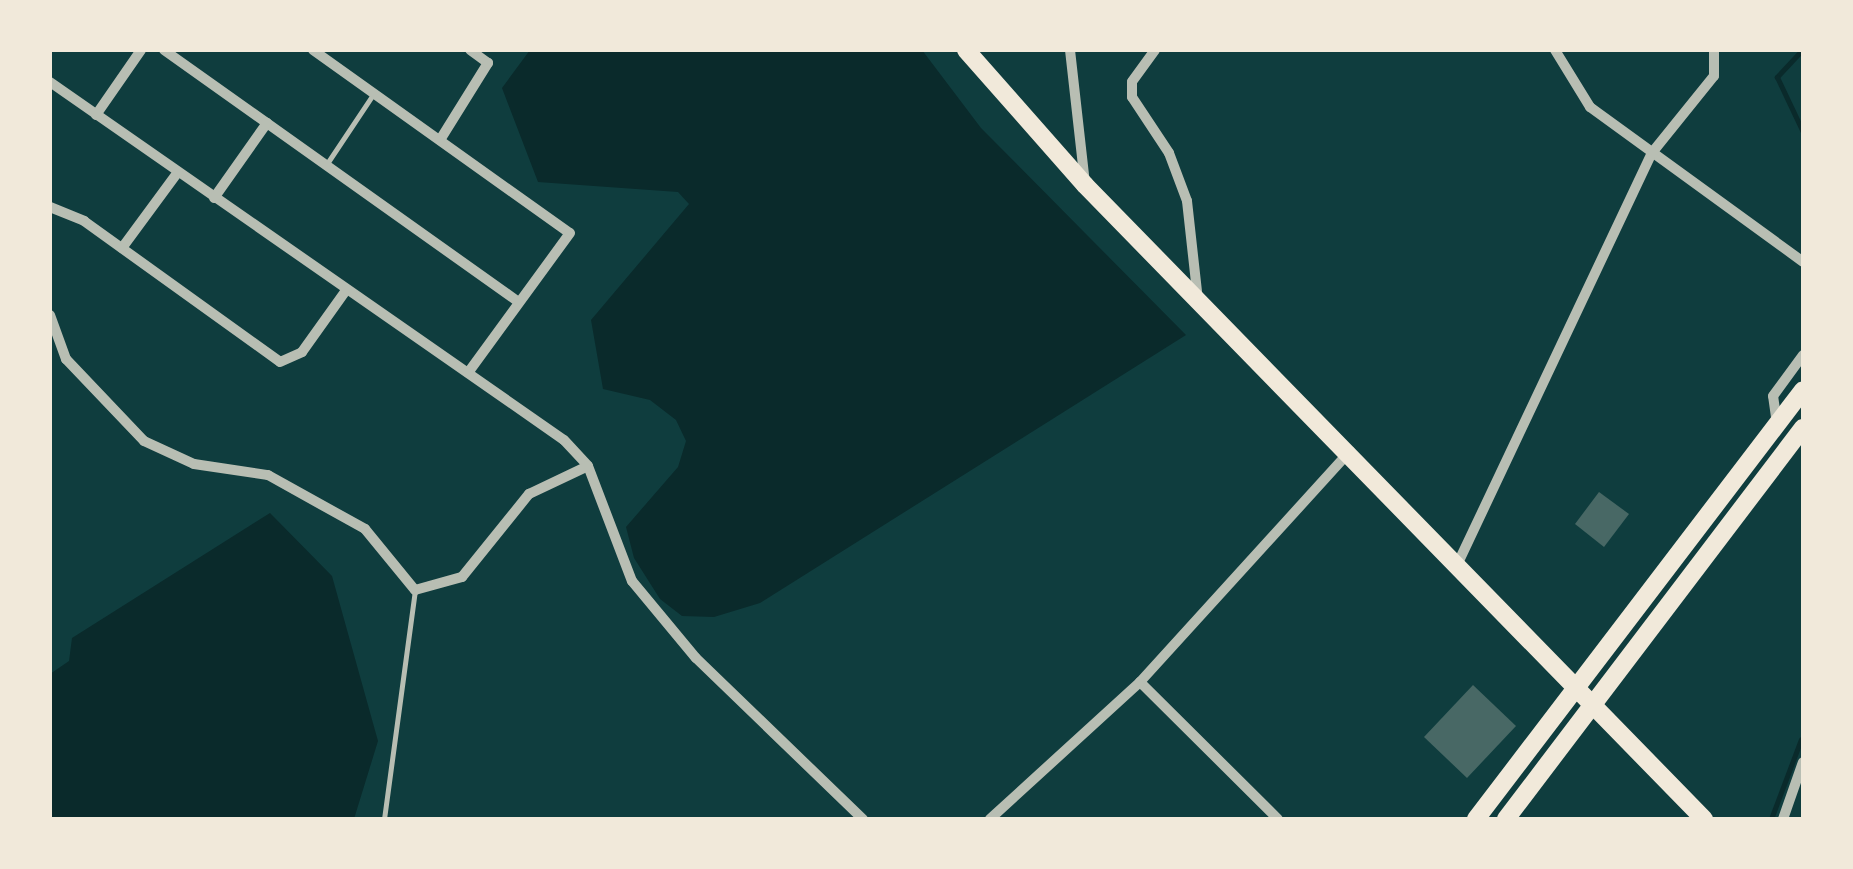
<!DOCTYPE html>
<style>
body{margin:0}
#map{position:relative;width:1853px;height:869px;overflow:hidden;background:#0f3d3e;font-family:"Crimson Pro",serif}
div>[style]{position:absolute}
.water>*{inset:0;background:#0a2a2b}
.stream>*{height:5px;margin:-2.5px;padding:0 2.5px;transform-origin:2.5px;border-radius:2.5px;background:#0a2a2b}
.building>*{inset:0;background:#486865}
.service>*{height:5px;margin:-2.5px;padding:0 2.5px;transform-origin:2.5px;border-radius:2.5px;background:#b8beb3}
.minor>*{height:10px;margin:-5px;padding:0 5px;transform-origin:5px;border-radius:5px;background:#b8beb3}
.primary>*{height:18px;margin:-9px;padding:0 9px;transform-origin:9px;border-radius:9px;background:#f1e9da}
.trunk>*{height:18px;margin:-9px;padding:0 9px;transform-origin:9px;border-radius:9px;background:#f1e9da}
span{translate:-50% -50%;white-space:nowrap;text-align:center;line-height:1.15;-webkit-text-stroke:9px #f1e9da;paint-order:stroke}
.frame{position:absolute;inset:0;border:52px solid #f1e9da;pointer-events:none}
</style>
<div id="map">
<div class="water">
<div style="clip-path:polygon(530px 50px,922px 50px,981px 128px,1186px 335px,760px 603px,714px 617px,682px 616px,660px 599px,634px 558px,626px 527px,678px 467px,686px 441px,676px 420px,650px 400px,603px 389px,591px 320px,689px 204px,678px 192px,538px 182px,502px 88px)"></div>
<div style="clip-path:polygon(270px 513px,332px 576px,378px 741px,354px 819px,50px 819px,50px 674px,69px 661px,72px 638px)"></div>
</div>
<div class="stream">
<div style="left:1802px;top:50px;width:37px;rotate:133deg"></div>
<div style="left:1777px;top:77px;width:61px;rotate:64.7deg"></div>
<div style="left:1771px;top:819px;width:85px;rotate:-69.4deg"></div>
</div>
<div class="building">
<div style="clip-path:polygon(1599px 492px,1629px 514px,1604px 547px,1575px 524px)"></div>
<div style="clip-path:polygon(1473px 685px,1516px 726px,1467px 778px,1424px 737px)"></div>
</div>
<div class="service">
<div style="left:326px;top:165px;width:83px;rotate:-56.3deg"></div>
<div style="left:384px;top:819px;width:231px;rotate:-82.3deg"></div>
</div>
<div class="minor">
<div style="left:164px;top:50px;width:435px;rotate:35.4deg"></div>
<div style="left:313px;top:50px;width:315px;rotate:35.5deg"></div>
<div style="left:570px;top:233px;width:173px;rotate:126.1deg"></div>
<div style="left:1070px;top:50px;width:134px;rotate:83.6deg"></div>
<div style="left:1155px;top:50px;width:39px;rotate:126deg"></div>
<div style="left:1132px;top:82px;width:15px;rotate:90deg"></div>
<div style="left:1132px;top:97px;width:67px;rotate:56.5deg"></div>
<div style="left:1169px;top:153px;width:51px;rotate:69.4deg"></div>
<div style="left:1187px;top:201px;width:100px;rotate:83.7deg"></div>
<div style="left:1555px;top:50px;width:67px;rotate:58.4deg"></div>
<div style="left:1590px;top:107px;width:263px;rotate:36deg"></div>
<div style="left:50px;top:82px;width:626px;rotate:34.86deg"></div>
<div style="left:564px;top:440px;width:35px;rotate:47deg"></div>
<div style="left:588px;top:466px;width:123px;rotate:69.1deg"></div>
<div style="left:632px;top:581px;width:100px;rotate:50.3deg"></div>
<div style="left:696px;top:658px;width:232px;rotate:44deg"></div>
<div style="left:96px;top:115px;width:79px;rotate:-55.3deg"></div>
<div style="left:440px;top:140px;width:91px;rotate:-58.1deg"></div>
<div style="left:488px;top:63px;width:22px;rotate:-144deg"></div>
<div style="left:214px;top:198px;width:92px;rotate:-54.8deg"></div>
<div style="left:50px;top:207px;width:37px;rotate:22deg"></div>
<div style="left:84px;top:221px;width:241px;rotate:35.7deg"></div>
<div style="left:280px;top:362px;width:24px;rotate:-24deg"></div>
<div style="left:302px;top:352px;width:77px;rotate:-54.5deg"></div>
<div style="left:122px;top:248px;width:94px;rotate:-53.6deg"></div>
<div style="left:50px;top:315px;width:47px;rotate:70deg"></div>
<div style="left:66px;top:359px;width:113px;rotate:46.4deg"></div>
<div style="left:144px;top:441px;width:55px;rotate:24.7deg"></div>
<div style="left:194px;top:464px;width:75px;rotate:8.5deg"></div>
<div style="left:268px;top:475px;width:111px;rotate:29.1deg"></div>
<div style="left:365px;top:529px;width:79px;rotate:50.7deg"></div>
<div style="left:415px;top:590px;width:49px;rotate:-15.5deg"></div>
<div style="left:462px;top:577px;width:107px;rotate:-51.1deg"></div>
<div style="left:529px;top:494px;width:65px;rotate:-25.4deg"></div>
<div style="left:1777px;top:424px;width:28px;rotate:-98deg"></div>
<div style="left:1773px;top:396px;width:51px;rotate:-53.8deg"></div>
<div style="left:1458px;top:563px;width:452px;rotate:-64.7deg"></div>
<div style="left:1651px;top:154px;width:100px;rotate:-51.1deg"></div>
<div style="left:1714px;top:76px;width:26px;rotate:-90deg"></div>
<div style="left:1140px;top:682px;width:194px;rotate:44.8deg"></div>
<div style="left:990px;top:819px;width:203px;rotate:-42.4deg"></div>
<div style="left:1140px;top:682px;width:312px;rotate:-47.7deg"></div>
<div style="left:1783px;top:819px;width:60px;rotate:-70.7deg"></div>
</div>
<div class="primary">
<div style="left:966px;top:50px;width:180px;rotate:48.6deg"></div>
<div style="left:1085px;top:185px;width:886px;rotate:45.69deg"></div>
</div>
<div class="trunk">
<div style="left:1476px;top:819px;width:539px;rotate:-52.68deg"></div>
<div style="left:1506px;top:819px;width:491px;rotate:-52.8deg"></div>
</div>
<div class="frame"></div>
</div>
